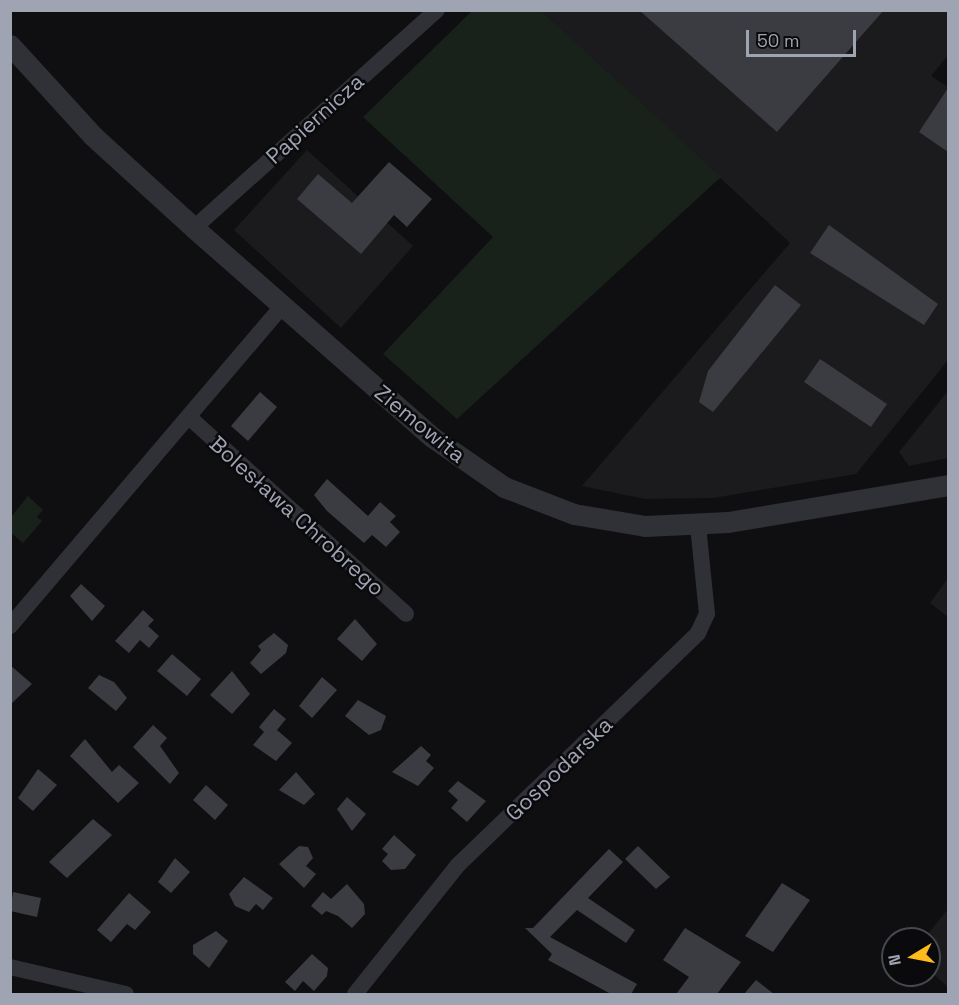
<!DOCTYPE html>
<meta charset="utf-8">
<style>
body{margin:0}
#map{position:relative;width:959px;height:1005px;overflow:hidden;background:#0f0f11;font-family:"Space Grotesk",sans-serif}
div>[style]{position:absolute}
.built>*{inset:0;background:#1b1b1e}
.green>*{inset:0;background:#19211b}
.building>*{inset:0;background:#3b3c41}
.minor>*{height:16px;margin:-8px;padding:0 8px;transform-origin:8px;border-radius:8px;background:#303136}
.tertiary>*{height:21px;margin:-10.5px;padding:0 10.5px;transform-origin:10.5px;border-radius:10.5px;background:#303136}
span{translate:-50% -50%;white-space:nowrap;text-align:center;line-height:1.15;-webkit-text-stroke:5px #0a0a0c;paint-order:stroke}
.street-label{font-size:22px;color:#9fa4b3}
.frame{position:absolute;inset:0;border:12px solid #9fa4b3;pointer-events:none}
.north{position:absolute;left:881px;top:927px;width:60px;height:60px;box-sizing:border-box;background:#0a0a0c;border:2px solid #46484f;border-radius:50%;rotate:260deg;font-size:16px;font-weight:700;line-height:24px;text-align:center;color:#9fa4b3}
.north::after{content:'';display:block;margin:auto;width:21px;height:27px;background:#fdbc1b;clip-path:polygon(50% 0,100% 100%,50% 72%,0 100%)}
.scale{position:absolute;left:746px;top:30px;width:110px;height:27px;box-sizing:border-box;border:3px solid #9fa4b3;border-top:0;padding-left:8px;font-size:18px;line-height:21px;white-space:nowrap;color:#9fa4b3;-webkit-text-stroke:4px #0a0a0c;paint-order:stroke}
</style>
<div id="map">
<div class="built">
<div style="clip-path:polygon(542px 11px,948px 11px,948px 55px,931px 76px,948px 87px,948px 360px,856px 474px,713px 498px,645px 499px,582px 486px,790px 243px)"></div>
<div style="clip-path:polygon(307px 150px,413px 246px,341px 328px,234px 230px)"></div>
<div style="clip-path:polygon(948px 391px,948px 458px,909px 466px,899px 452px)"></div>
<div style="clip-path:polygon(948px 578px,948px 617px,930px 603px)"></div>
<div style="clip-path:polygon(948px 909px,948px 987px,929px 970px,929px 939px,924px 939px)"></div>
</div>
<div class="green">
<div style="clip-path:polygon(472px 11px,542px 11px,721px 177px,457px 419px,383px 354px,493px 237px,363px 117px)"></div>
<div style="clip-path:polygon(28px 496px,43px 510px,37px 517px,42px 521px,23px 543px,11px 533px,11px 517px)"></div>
</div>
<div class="building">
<div style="clip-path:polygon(639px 10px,884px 10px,777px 132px)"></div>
<div style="clip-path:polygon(948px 88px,948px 152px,919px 132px)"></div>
<div style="clip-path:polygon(389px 162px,432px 199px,407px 227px,394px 215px,361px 254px,297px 199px,318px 174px,352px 203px)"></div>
<div style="clip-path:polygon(829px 225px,938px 304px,924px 325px,810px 253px)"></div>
<div style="clip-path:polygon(775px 285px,801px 305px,713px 412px,699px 402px,708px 371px)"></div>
<div style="clip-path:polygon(820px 359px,887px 404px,871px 427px,804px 382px)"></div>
<div style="clip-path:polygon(260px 392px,277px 407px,248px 441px,231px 426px)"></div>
<div style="clip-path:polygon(327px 479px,368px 516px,380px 502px,396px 516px,390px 522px,400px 532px,386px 547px,372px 535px,364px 543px,327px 511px,314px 495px)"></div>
<div style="clip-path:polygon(81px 584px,105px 606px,92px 621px,70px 596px)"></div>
<div style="clip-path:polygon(143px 610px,154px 620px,148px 626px,159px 636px,149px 648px,140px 640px,129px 653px,115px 641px)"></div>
<div style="clip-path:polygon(355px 619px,377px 644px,362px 661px,337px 639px)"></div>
<div style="clip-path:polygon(274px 633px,288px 645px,286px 653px,261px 674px,250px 663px,261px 650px,258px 646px)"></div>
<div style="clip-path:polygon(172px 654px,201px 679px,187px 696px,157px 671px)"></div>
<div style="clip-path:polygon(10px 665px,32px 684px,10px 705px)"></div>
<div style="clip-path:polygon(232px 671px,250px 694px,232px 714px,210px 695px)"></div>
<div style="clip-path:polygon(99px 675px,114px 682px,127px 698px,116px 711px,88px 688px)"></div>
<div style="clip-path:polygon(322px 677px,337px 690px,312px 718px,299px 706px)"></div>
<div style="clip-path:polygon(358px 700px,386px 716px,381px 730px,369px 735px,345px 716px)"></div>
<div style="clip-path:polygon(274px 709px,286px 719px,277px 730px,292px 743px,276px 761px,253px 745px,264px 732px,259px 727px)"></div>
<div style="clip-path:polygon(153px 725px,167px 738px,160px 746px,179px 773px,170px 784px,133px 747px)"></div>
<div style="clip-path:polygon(85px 739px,112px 772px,119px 765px,139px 783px,118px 803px,70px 756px)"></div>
<div style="clip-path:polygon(421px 746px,431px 755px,426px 761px,434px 768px,418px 786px,392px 772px)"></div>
<div style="clip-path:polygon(38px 769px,57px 785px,33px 811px,18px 798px)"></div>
<div style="clip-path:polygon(296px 772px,315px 794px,304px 805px,279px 790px)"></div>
<div style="clip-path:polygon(458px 781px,486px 801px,467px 822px,451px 808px,458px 800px,448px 791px)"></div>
<div style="clip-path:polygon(206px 785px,228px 805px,215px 820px,193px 800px)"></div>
<div style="clip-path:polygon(347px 797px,366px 814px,352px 831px,337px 809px)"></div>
<div style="clip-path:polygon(93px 819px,112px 835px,67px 878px,49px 862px)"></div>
<div style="clip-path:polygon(394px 835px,416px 855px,405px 869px,391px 870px,382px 861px,388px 854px,382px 849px)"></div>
<div style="clip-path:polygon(299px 846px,308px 847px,313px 858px,306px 866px,316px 874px,304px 888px,279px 864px)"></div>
<div style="clip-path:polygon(638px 846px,670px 877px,656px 889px,625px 859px)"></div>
<div style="clip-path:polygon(609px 849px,623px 862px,588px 898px,635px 930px,626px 943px,577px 910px,550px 937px,637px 984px,631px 994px,611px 994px,548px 960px,552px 954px,525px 928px,533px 928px)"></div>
<div style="clip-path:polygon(175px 858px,190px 872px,171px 893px,158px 882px)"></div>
<div style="clip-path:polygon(244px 877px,273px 898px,263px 910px,256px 904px,249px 912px,235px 906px,229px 894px)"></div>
<div style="clip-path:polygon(782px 883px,810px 900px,773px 952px,745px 936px)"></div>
<div style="clip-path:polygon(347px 884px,364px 904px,365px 914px,352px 928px,338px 916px,326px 911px,322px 915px,311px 906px,323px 892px,331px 899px)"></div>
<div style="clip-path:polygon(13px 892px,41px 898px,37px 917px,10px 911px)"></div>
<div style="clip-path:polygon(129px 893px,151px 912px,135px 930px,127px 924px,111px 942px,97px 930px)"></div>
<div style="clip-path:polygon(685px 928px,741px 962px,717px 994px,676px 994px,689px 977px,663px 960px)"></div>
<div style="clip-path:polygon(216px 931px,228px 941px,209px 968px,193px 954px,193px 945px)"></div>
<div style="clip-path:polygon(312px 954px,328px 968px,327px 976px,314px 991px,303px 981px,295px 991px,285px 982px)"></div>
<div style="clip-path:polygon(756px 980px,774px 994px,744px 994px)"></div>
</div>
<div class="minor">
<div style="left:194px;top:228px;width:326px;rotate:-41.9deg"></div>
<div style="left:189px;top:417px;width:293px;rotate:42.2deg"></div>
<div style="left:10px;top:626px;width:420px;rotate:-49.6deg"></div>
<div style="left:10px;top:967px;width:119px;rotate:13.1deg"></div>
<div style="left:355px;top:994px;width:165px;rotate:-51.4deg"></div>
<div style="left:458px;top:865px;width:334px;rotate:-44deg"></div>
<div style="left:698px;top:633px;width:21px;rotate:-65deg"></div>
<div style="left:707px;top:614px;width:89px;rotate:-95.8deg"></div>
</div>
<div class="tertiary">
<div style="left:10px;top:45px;width:123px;rotate:47.6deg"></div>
<div style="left:93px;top:136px;width:137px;rotate:42.3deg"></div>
<div style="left:194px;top:228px;width:317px;rotate:41.3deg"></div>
<div style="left:432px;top:437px;width:88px;rotate:34.8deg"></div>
<div style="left:504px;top:487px;width:75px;rotate:21.1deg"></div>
<div style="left:574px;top:514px;width:72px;rotate:9.6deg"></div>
<div style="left:645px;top:526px;width:83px;rotate:-2.8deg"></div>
<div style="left:728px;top:522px;width:223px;rotate:-9.5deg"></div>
</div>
<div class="street-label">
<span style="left:315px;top:119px;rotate:-42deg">Papiernicza</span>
<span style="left:420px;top:424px;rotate:39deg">Ziemowita</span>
<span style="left:297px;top:516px;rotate:42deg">Bolesława Chrobrego</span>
<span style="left:559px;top:769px;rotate:-44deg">Gospodarska</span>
</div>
<div class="frame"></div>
<div class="north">N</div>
<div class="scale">50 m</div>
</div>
